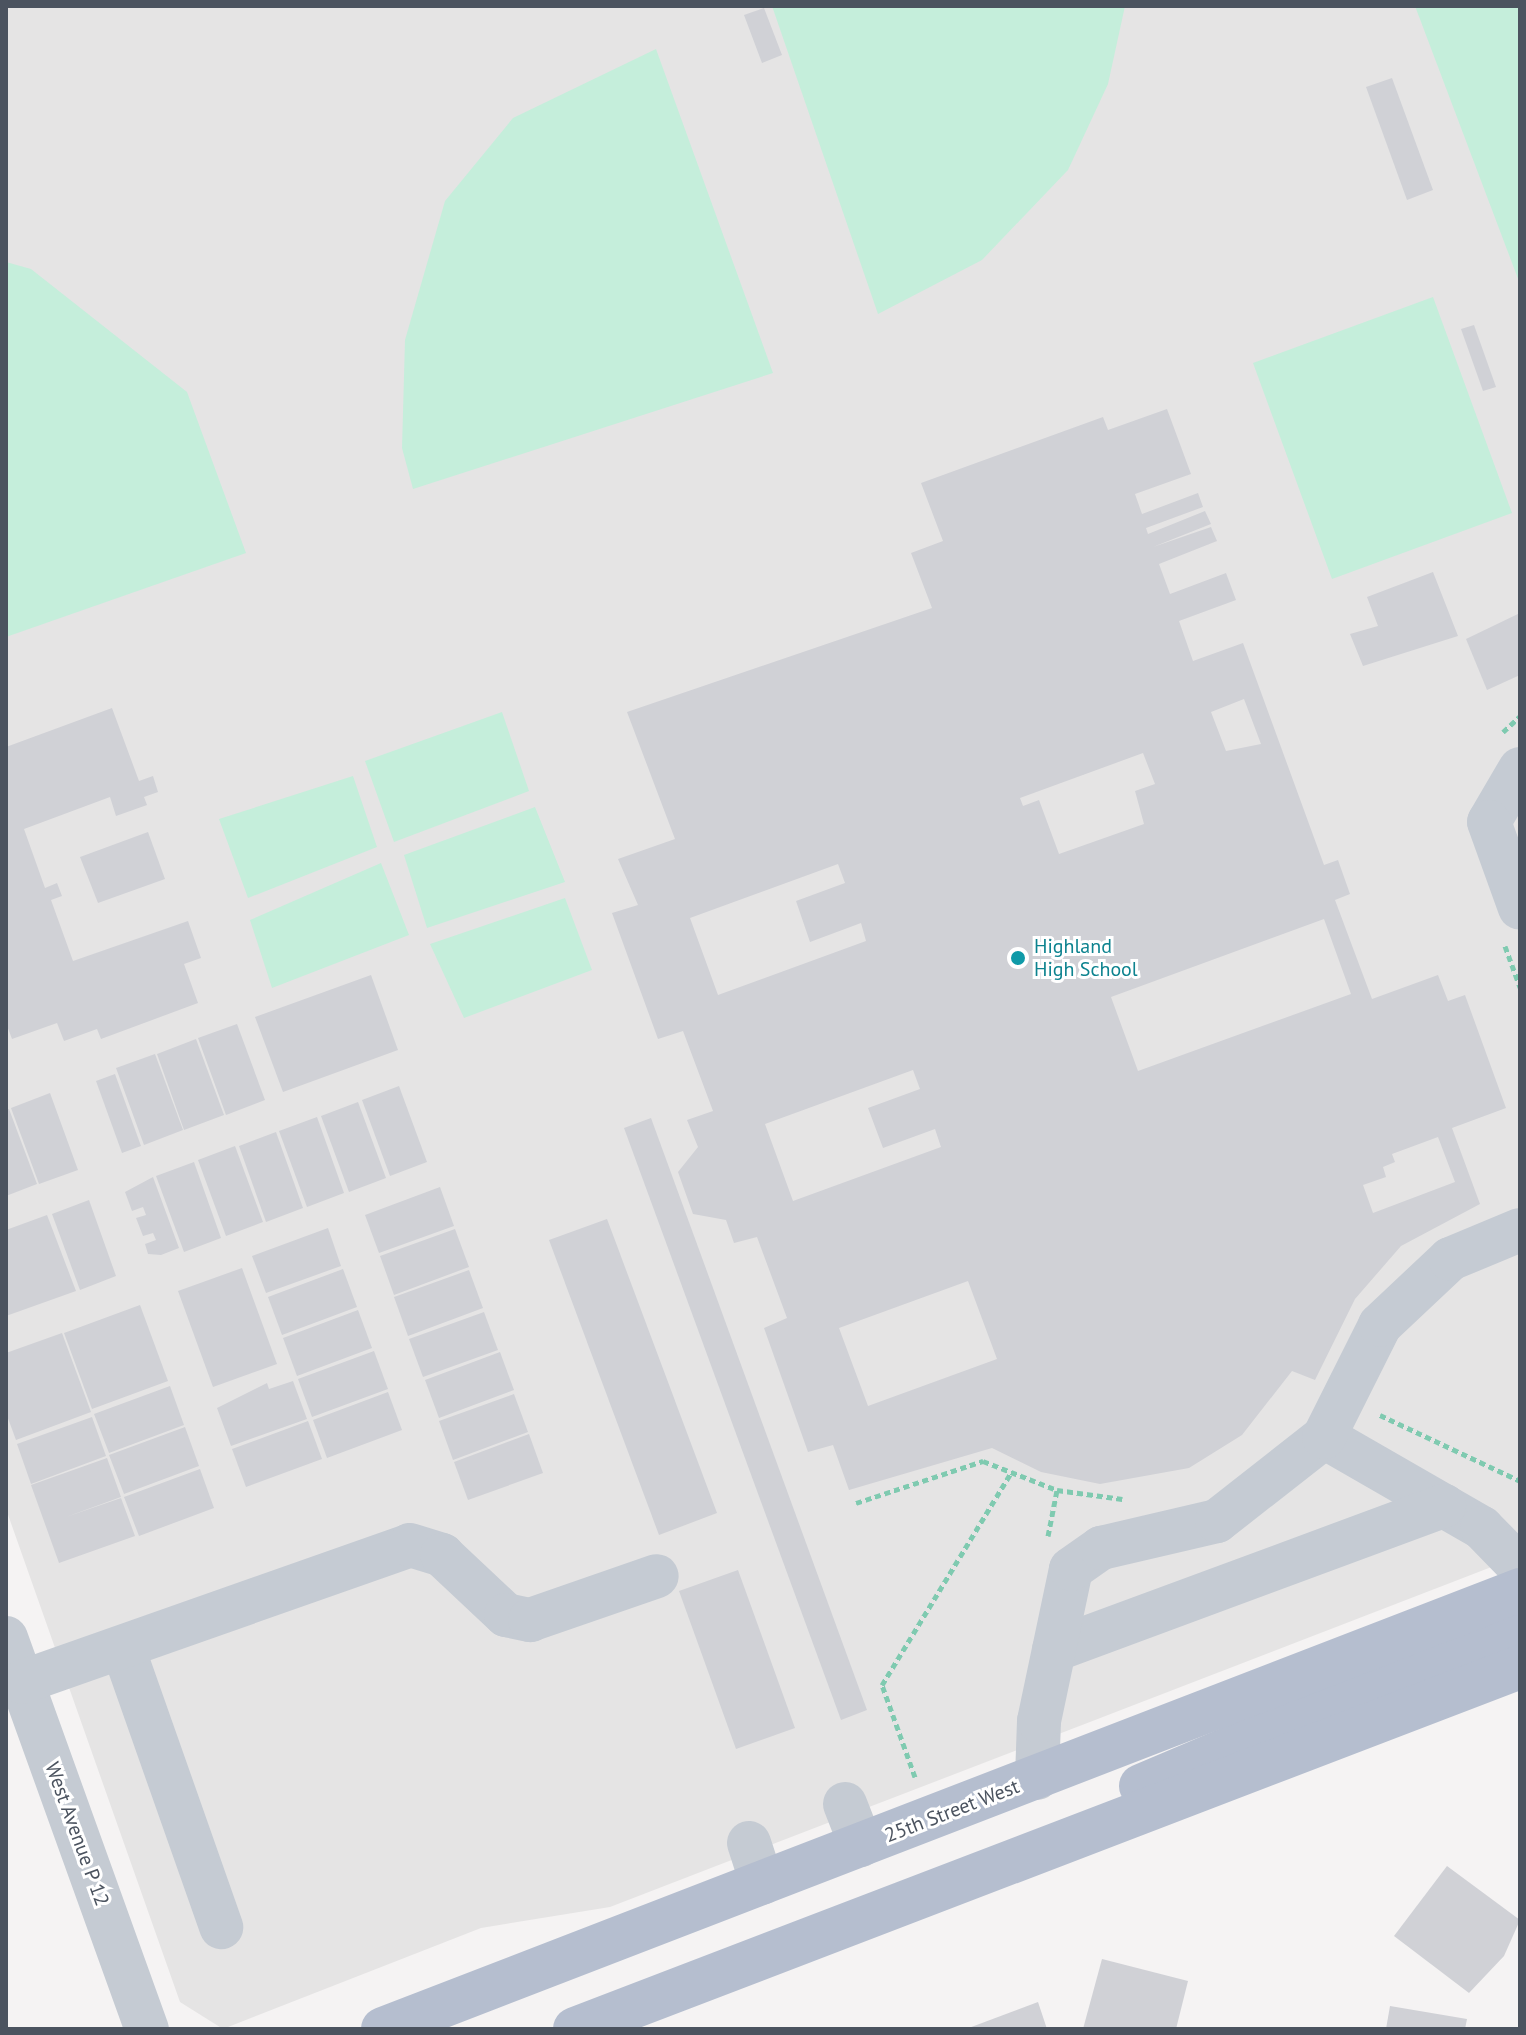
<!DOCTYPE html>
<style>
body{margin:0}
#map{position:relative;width:1526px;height:2035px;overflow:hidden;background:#f5f3f3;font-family:"PT Sans",sans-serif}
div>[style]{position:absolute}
.education>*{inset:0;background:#e5e4e4}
.green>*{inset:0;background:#c5eedb}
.building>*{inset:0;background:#d0d1d6}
.path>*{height:5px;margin-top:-2.5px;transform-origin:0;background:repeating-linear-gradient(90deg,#7fcab0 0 6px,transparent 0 10px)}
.minor>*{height:44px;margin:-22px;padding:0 22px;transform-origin:22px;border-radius:22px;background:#c5cbd3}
.major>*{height:44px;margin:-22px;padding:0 22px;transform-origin:22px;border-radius:22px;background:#b5becf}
.dots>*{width:22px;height:22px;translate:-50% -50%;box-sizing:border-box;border:4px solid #fff;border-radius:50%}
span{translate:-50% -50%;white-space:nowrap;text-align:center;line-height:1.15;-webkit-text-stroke:6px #fff;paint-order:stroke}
.culture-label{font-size:20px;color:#0d838f}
.left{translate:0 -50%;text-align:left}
.street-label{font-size:20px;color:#4b535f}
.frame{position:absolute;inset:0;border:8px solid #4b535f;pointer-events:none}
</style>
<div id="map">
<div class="education">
<div style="clip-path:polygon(6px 6px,1520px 6px,1520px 1556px,610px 1907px,481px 1928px,223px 2029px,180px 2002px,6px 1509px)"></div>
</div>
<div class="green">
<div style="clip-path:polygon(772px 6px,1125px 6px,1108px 84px,1068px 170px,982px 260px,878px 314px)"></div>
<div style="clip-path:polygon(1415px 6px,1520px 6px,1520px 284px)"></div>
<div style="clip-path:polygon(656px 49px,773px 373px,413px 489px,402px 448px,405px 340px,445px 201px,513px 118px)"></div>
<div style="clip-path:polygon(6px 262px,31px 269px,187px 392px,246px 553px,6px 637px)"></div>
<div style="clip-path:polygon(1433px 297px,1512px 513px,1332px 579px,1253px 363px)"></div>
<div style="clip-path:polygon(502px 712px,529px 791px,394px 842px,365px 761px)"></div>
<div style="clip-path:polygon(353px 776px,377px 847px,248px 898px,219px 819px)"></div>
<div style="clip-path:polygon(535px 807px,565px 882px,427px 928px,404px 855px)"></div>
<div style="clip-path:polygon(381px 863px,409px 935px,272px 988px,250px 920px)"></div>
<div style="clip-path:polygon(565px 898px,592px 970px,464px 1018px,430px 944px)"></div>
</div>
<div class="building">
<div style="clip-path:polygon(764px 8px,782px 55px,762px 63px,744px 15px)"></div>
<div style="clip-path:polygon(1392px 78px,1433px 190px,1407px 200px,1366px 87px)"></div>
<div style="clip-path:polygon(1474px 325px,1496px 387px,1483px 391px,1461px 329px)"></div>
<div style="clip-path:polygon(evenodd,1167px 409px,1191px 474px,1135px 494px,1142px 514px,1198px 493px,1203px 507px,1146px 528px,1148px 534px,1205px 511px,1211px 524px,1153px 547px,1211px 527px,1217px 541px,1159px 564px,1170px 594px,1226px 573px,1236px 600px,1179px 621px,1193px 661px,1243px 643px,1324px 865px,1338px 860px,1350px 894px,1335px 900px,1372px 999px,1438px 975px,1448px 1001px,1465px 995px,1506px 1108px,1452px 1128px,1480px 1204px,1401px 1246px,1355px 1299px,1315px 1380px,1292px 1371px,1242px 1435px,1189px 1468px,1100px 1484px,1041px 1472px,992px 1448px,849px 1490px,833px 1445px,808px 1452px,764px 1328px,787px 1318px,757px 1237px,734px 1243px,726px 1220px,693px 1214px,678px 1172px,698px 1147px,687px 1120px,713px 1111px,683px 1031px,658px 1039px,612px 913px,638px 905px,618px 859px,675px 839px,627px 712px,932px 608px,911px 553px,943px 541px,921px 483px,1103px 417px,1108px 430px,1167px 409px,1244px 699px,1261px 744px,1226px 751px,1211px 712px,1244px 699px,1167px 409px,1143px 753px,1155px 784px,1135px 791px,1144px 824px,1059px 854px,1039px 800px,1023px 806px,1020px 798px,1143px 753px,1167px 409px,838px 864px,845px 883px,796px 901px,810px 942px,861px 923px,866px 941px,718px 995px,690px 918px,838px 864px,1167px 409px,1324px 919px,1351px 994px,1138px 1071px,1111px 997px,1324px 919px,1167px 409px,913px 1070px,920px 1089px,868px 1108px,883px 1148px,935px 1129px,941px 1147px,793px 1201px,765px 1124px,913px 1070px,1167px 409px,1438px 1137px,1455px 1182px,1373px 1213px,1363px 1185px,1386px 1177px,1383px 1167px,1395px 1162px,1392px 1154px,1438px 1137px,1167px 409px,968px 1281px,997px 1359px,868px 1406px,839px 1328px,968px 1281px)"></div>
<div style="clip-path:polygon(1433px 572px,1458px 636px,1363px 666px,1350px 634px,1378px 626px,1367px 597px)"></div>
<div style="clip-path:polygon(1520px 613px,1520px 675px,1487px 690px,1466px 639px)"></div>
<div style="clip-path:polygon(112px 708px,139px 781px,153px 776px,158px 792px,144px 797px,147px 805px,116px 816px,110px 797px,24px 829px,45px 888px,57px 883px,62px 896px,51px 900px,73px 961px,188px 921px,201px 958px,184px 964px,198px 1003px,101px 1039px,97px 1029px,64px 1041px,57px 1023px,12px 1039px,6px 1023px,6px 747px)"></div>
<div style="clip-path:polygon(148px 832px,165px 879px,98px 903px,80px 857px)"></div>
<div style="clip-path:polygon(371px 975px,398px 1050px,283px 1092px,255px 1017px)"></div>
<div style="clip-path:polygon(237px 1024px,265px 1100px,226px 1115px,198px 1038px)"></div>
<div style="clip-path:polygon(196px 1039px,224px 1115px,184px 1130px,157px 1054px)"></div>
<div style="clip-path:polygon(155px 1054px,183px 1130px,144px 1145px,116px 1068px)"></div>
<div style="clip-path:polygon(115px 1074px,141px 1146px,122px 1153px,96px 1081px)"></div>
<div style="clip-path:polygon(399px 1086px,427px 1162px,390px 1176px,362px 1100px)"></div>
<div style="clip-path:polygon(50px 1093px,78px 1170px,39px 1184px,11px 1108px)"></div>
<div style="clip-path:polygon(358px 1102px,386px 1178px,349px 1192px,321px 1116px)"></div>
<div style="clip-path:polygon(9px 1109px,37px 1184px,6px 1196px,6px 1110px)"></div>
<div style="clip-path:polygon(317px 1117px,344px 1193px,307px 1207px,279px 1131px)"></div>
<div style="clip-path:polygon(651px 1118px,867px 1710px,841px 1720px,624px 1128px)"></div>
<div style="clip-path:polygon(276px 1132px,303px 1208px,266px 1222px,239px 1146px)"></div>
<div style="clip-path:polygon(235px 1146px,263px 1222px,226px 1236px,198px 1160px)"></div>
<div style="clip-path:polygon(194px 1162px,221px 1238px,184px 1252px,156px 1176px)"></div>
<div style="clip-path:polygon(153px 1177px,179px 1248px,161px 1255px,148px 1254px,145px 1244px,156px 1240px,153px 1233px,143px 1236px,136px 1218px,146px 1215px,143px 1207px,132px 1211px,125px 1192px)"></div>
<div style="clip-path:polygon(440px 1187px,454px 1226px,379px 1253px,365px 1215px)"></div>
<div style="clip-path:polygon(89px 1200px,116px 1276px,80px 1290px,52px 1214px)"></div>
<div style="clip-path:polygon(47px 1215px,76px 1291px,6px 1316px,6px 1230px)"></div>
<div style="clip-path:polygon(607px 1219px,717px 1513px,659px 1535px,549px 1240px)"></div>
<div style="clip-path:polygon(328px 1228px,341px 1266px,266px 1293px,252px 1256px)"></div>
<div style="clip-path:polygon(455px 1229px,469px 1267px,394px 1295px,380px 1256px)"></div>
<div style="clip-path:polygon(242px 1268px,277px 1364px,213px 1387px,178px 1291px)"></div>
<div style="clip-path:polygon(343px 1269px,357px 1307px,282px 1335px,268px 1297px)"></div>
<div style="clip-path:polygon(469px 1270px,483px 1308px,408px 1336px,394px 1297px)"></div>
<div style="clip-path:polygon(140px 1305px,168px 1381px,92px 1409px,64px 1333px)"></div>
<div style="clip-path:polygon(358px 1310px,372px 1348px,297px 1376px,283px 1338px)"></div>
<div style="clip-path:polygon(484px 1312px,498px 1350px,423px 1377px,409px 1339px)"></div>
<div style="clip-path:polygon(62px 1333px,91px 1412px,16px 1440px,6px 1413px,6px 1353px)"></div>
<div style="clip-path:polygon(374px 1351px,388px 1389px,312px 1417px,298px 1379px)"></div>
<div style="clip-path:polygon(500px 1352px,514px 1390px,439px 1418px,425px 1380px)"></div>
<div style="clip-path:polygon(293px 1381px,307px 1419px,231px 1446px,217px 1408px,267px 1383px,269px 1389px)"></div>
<div style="clip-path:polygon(170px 1386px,184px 1425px,109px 1453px,94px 1414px)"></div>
<div style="clip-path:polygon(388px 1392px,402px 1430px,327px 1458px,313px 1420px)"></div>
<div style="clip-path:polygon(514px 1394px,528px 1432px,453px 1460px,439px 1421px)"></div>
<div style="clip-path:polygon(92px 1417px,106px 1456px,31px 1484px,17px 1444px)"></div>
<div style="clip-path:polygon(308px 1421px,322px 1459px,246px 1487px,232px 1449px)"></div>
<div style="clip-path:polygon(185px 1427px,199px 1466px,124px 1494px,109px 1455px)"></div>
<div style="clip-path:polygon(529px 1434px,543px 1473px,468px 1500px,454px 1462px)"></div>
<div style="clip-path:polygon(107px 1458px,121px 1497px,66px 1517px,121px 1498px,135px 1536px,59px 1563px,31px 1485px)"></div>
<div style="clip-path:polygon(200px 1469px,214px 1508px,139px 1536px,124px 1497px)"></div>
<div style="clip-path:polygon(738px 1570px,795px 1728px,736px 1749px,679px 1591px)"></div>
<div style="clip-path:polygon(1447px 1866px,1520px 1920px,1504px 1956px,1469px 1993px,1394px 1936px)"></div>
<div style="clip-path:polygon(1102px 1959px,1188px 1981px,1176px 2029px,1083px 2029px)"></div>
<div style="clip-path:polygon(1038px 2002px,1047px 2029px,966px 2029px)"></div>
<div style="clip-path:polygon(1390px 2006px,1467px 2019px,1465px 2029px,1386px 2029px)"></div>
</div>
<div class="path">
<div style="left:1503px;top:732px;width:23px;rotate:-43deg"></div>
<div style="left:1505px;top:946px;width:44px;rotate:69.9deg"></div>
<div style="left:1380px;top:1415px;width:155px;rotate:25.2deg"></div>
<div style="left:856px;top:1503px;width:134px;rotate:-18.3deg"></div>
<div style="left:983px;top:1461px;width:79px;rotate:21.4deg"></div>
<div style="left:1057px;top:1490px;width:66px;rotate:7.9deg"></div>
<div style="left:1048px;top:1536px;width:47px;rotate:-78.9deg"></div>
<div style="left:915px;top:1777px;width:98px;rotate:-109.7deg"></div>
<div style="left:882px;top:1685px;width:248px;rotate:-58.7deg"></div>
</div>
<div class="minor">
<div style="left:1520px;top:769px;width:61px;rotate:120.3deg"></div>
<div style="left:1489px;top:822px;width:91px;rotate:70.2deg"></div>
<div style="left:1324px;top:1437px;width:182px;rotate:29.9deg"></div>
<div style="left:1482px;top:1528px;width:54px;rotate:45.7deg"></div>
<div style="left:6px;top:1638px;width:416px;rotate:70.2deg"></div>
<div style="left:123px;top:1648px;width:296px;rotate:70.6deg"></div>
<div style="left:1054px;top:1650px;width:416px;rotate:-20.3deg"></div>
<div style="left:22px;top:1682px;width:411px;rotate:-19.4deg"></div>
<div style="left:410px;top:1545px;width:34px;rotate:17deg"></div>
<div style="left:442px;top:1555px;width:88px;rotate:43.2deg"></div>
<div style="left:506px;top:1615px;width:25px;rotate:12deg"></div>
<div style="left:530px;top:1620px;width:134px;rotate:-19.1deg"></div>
<div style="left:1037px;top:1778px;width:57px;rotate:-88deg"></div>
<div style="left:1039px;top:1721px;width:155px;rotate:-78.1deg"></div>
<div style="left:1071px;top:1569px;width:37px;rotate:-35deg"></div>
<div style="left:1101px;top:1548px;width:119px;rotate:-13.1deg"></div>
<div style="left:1217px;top:1521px;width:136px;rotate:-38.1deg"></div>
<div style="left:1324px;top:1437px;width:125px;rotate:-63.4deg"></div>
<div style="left:1380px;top:1325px;width:96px;rotate:-43.3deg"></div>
<div style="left:1450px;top:1259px;width:76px;rotate:-22.5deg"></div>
<div style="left:845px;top:1804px;width:44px;rotate:68.7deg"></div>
<div style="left:749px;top:1843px;width:42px;rotate:72deg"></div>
</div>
<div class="major">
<div style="left:1141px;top:1786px;width:412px;rotate:-23deg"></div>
<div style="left:383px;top:2029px;width:1219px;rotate:-21.11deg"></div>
<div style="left:575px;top:2029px;width:1012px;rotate:-20.96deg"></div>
</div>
<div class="dots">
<div style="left:1018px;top:958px;background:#0f9aa8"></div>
</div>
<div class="culture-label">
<span class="left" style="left:1034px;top:958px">Highland<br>High School</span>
</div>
<div class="street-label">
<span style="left:952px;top:1811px;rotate:-21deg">25th Street West</span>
<span style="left:77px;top:1834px;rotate:70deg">West Avenue P 12</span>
</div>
<div class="frame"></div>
</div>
